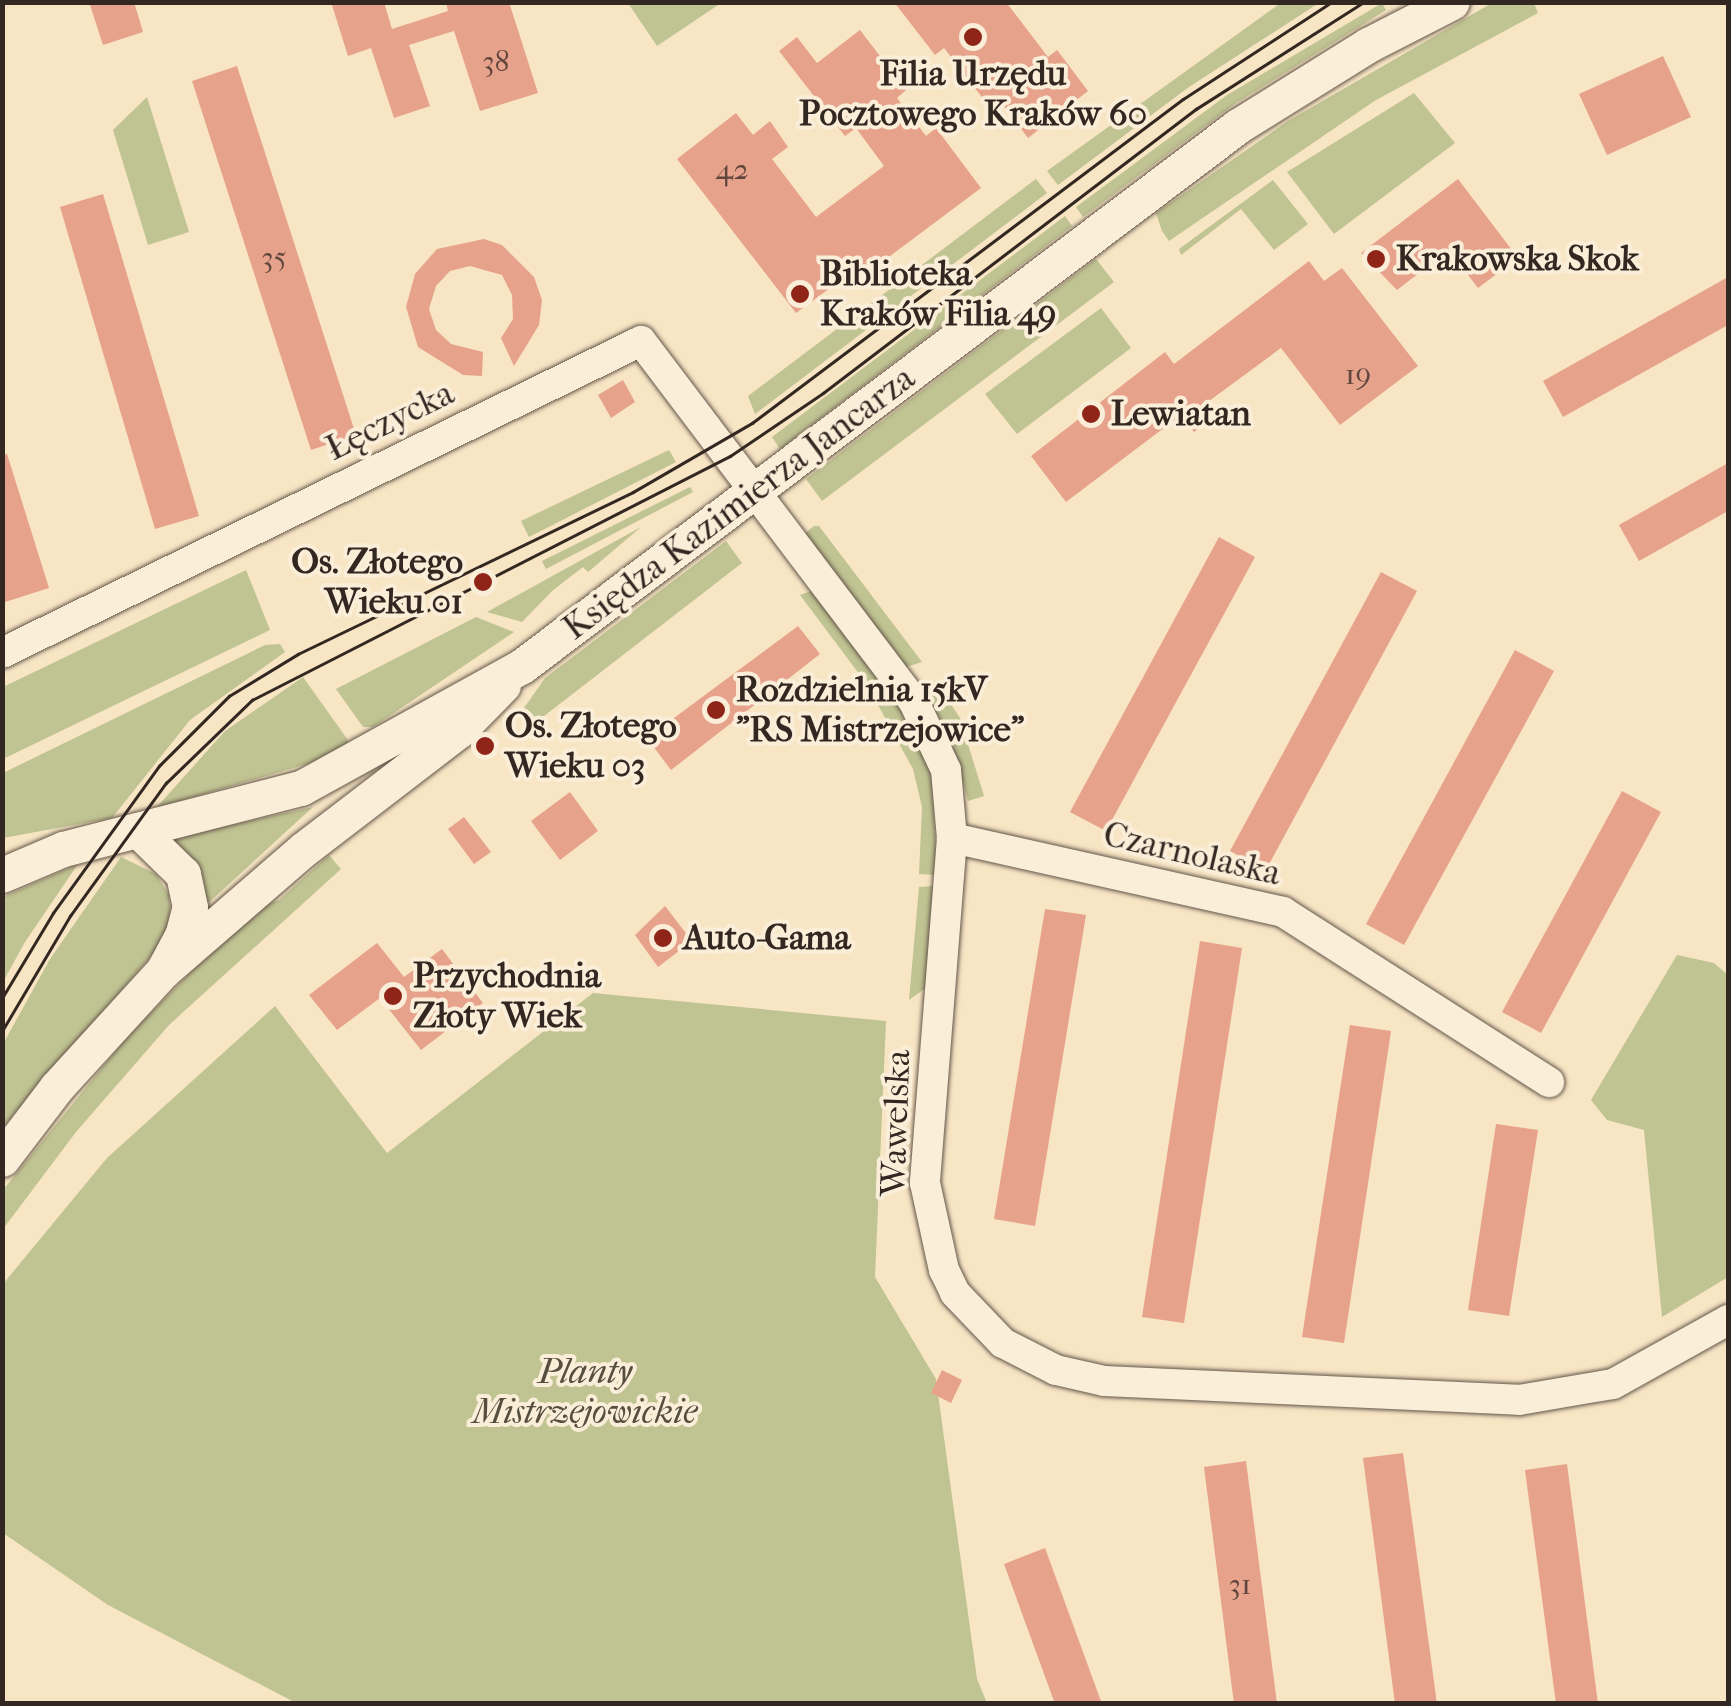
<!DOCTYPE html>
<meta charset="utf-8">
<style>
body{margin:0}
#map{position:relative;width:1731px;height:1706px;overflow:hidden;background:#f7e5c4;font-family:"IM FELL French Canon",serif}
div>[style]{position:absolute}
.green>*{inset:0;background:#c0c392}
.building>*{inset:0;background:#e7a28c}
.roads{filter:drop-shadow(0 0 2px #64564a) drop-shadow(0 0 2px #64564a)}
.minor>*{height:30px;margin:-15px;padding:0 15px;transform-origin:15px;border-radius:15px;background:#faeed9}
.tertiary>*{height:35px;margin:-17.5px;padding:0 17.5px;transform-origin:17.5px;border-radius:17.5px;background:#faeed9}
.tram>*{height:2.5px;margin:-1.25px;padding:0 1.25px;transform-origin:1.25px;border-radius:1.25px;background:#332722}
.dots>*{width:28px;height:28px;translate:-50% -50%;box-sizing:border-box;border:5px solid #faeed9;border-radius:50%}
span{translate:-50% -50%;white-space:nowrap;text-align:center;line-height:1.15;-webkit-text-stroke:8px #faeed9;paint-order:stroke}
.number-label{font-size:30px;color:#60463c}
.number-label span{-webkit-text-stroke-width:0}
.poi-label{font-size:35px;color:#332722;font-weight:700}
.left{translate:0 -50%;text-align:left}
.right{translate:-100% -50%;text-align:right}
.street-label{font-size:35px;color:#332722}
.park-label{font-size:35px;color:#564e3e;font-style:italic}
.frame{position:absolute;inset:0;border:5px solid #332722;pointer-events:none}
</style>
<div id="map">
<div class="green">
<div style="clip-path:polygon(1282px 2px,1319px 3px,1189px 87px,1058px 185px,1047px 171px)"></div>
<div style="clip-path:polygon(628px 3px,721px 3px,657px 46px)"></div>
<div style="clip-path:polygon(1382px 3px,1386px 10px,1236px 103px,1083px 217px,1076px 207px,1227px 95px)"></div>
<div style="clip-path:polygon(1492px 3px,1534px 3px,1538px 13px,1376px 100px,1169px 241px,1162px 231px,1156px 213px,1288px 121px)"></div>
<div style="clip-path:polygon(1414px 93px,1455px 143px,1334px 234px,1287px 172px)"></div>
<div style="clip-path:polygon(147px 97px,189px 232px,148px 245px,113px 130px)"></div>
<div style="clip-path:polygon(1036px 179px,1047px 193px,755px 414px,748px 396px)"></div>
<div style="clip-path:polygon(1273px 180px,1308px 224px,1274px 250px,1241px 209px,1181px 255px,1179px 249px)"></div>
<div style="clip-path:polygon(1065px 216px,1072px 226px,780px 449px,772px 437px)"></div>
<div style="clip-path:polygon(1096px 259px,1114px 282px,822px 501px,806px 479px)"></div>
<div style="clip-path:polygon(1101px 308px,1131px 348px,1017px 434px,985px 394px)"></div>
<div style="clip-path:polygon(669px 450px,676px 462px,529px 537px,521px 521px)"></div>
<div style="clip-path:polygon(690px 487px,693px 492px,546px 569px,542px 561px)"></div>
<div style="clip-path:polygon(814px 526px,819px 526px,922px 662px,906px 667px,804px 534px)"></div>
<div style="clip-path:polygon(641px 527px,588px 572px,583px 567px,552px 591px,522px 622px,487px 612px)"></div>
<div style="clip-path:polygon(726px 541px,742px 563px,535px 723px,524px 708px,545px 678px)"></div>
<div style="clip-path:polygon(246px 570px,270px 630px,3px 759px,3px 687px)"></div>
<div style="clip-path:polygon(814px 590px,893px 696px,932px 772px,937px 875px,919px 874px,922px 807px,913px 769px,866px 683px,800px 595px)"></div>
<div style="clip-path:polygon(476px 617px,514px 632px,373px 727px,363px 727px,336px 689px)"></div>
<div style="clip-path:polygon(280px 644px,285px 652px,190px 720px,112px 818px,3px 838px,3px 773px,265px 645px)"></div>
<div style="clip-path:polygon(303px 677px,355px 750px,156px 808px,225px 731px)"></div>
<div style="clip-path:polygon(935px 680px,960px 718px,984px 796px,968px 801px,950px 738px,926px 693px)"></div>
<div style="clip-path:polygon(313px 807px,205px 906px,168px 839px)"></div>
<div style="clip-path:polygon(329px 855px,341px 869px,169px 1025px,76px 1132px,3px 1229px,3px 1190px,127px 1037px,254px 908px,279px 900px)"></div>
<div style="clip-path:polygon(121px 857px,156px 874px,169px 895px,171px 922px,159px 947px,3px 1127px,3px 1044px,50px 959px)"></div>
<div style="clip-path:polygon(78px 864px,25px 942px,3px 982px,3px 897px)"></div>
<div style="clip-path:polygon(934px 886px,927px 987px,909px 1000px,919px 887px)"></div>
<div style="clip-path:polygon(1677px 955px,1714px 963px,1728px 975px,1728px 1277px,1662px 1317px,1644px 1130px,1607px 1120px,1591px 1100px)"></div>
<div style="clip-path:polygon(593px 993px,886px 1021px,875px 1277px,936px 1379px,977px 1679px,987px 1703px,296px 1703px,108px 1605px,3px 1533px,3px 1284px,107px 1158px,275px 1006px,387px 1153px)"></div>
</div>
<div class="building">
<div style="clip-path:polygon(89px 2px,134px 2px,143px 32px,103px 45px)"></div>
<div style="clip-path:polygon(331px 2px,384px 2px,392px 29px,448px 11px,446px 2px,509px 2px,538px 93px,480px 111px,454px 31px,409px 45px,430px 106px,394px 118px,371px 48px,348px 56px)"></div>
<div style="clip-path:polygon(894px 2px,1006px 2px,1048px 57px,1057px 50px,1088px 91px,1028px 138px,998px 98px,988px 105px,944px 48px,935px 55px)"></div>
<div style="clip-path:polygon(860px 30px,906px 90px,897px 98px,926px 136px,936px 128px,981px 188px,862px 277px,856px 269px,796px 313px,677px 159px,736px 113px,753px 135px,770px 121px,788px 147px,772px 159px,816px 217px,884px 166px,856px 128px,845px 136px,779px 51px,797px 37px,817px 63px)"></div>
<div style="clip-path:polygon(1663px 56px,1691px 117px,1607px 155px,1579px 94px)"></div>
<div style="clip-path:polygon(237px 66px,356px 435px,311px 450px,192px 81px)"></div>
<div style="clip-path:polygon(1458px 179px,1518px 258px,1478px 288px,1449px 250px,1397px 290px,1361px 253px)"></div>
<div style="clip-path:polygon(103px 194px,199px 516px,155px 529px,60px 207px)"></div>
<div style="clip-path:polygon(484px 239px,502px 245px,534px 277px,542px 300px,539px 325px,514px 366px,501px 338px,513px 319px,512px 295px,502px 275px,470px 266px,450px 271px,436px 286px,429px 309px,436px 330px,451px 344px,483px 352px,482px 376px,463px 375px,418px 347px,406px 307px,415px 274px,437px 249px)"></div>
<div style="clip-path:polygon(1309px 261px,1324px 281px,1342px 268px,1418px 366px,1340px 425px,1281px 348px,1205px 404px,1215px 417px,1194px 432px,1181px 415px,1066px 502px,1031px 456px,1165px 352px,1174px 364px)"></div>
<div style="clip-path:polygon(1728px 277px,1728px 325px,1563px 417px,1543px 381px)"></div>
<div style="clip-path:polygon(623px 380px,635px 402px,611px 418px,598px 395px)"></div>
<div style="clip-path:polygon(7px 454px,49px 588px,2px 603px,2px 455px)"></div>
<div style="clip-path:polygon(1728px 463px,1728px 511px,1639px 561px,1619px 525px)"></div>
<div style="clip-path:polygon(1219px 537px,1255px 557px,1106px 831px,1070px 812px)"></div>
<div style="clip-path:polygon(1381px 572px,1417px 591px,1266px 870px,1230px 851px)"></div>
<div style="clip-path:polygon(798px 626px,820px 654px,671px 770px,647px 738px)"></div>
<div style="clip-path:polygon(1515px 650px,1554px 671px,1404px 945px,1366px 924px)"></div>
<div style="clip-path:polygon(1622px 791px,1661px 812px,1541px 1033px,1502px 1012px)"></div>
<div style="clip-path:polygon(570px 792px,598px 831px,560px 860px,531px 821px)"></div>
<div style="clip-path:polygon(464px 817px,491px 852px,474px 864px,448px 829px)"></div>
<div style="clip-path:polygon(665px 906px,692px 941px,658px 967px,635px 935px)"></div>
<div style="clip-path:polygon(1045px 909px,1086px 915px,1035px 1226px,994px 1219px)"></div>
<div style="clip-path:polygon(1200px 941px,1242px 948px,1184px 1323px,1142px 1317px)"></div>
<div style="clip-path:polygon(377px 943px,404px 977px,442px 949px,483px 1003px,421px 1050px,380px 998px,337px 1030px,309px 995px)"></div>
<div style="clip-path:polygon(1350px 1025px,1391px 1031px,1344px 1343px,1302px 1337px)"></div>
<div style="clip-path:polygon(1496px 1124px,1538px 1130px,1509px 1316px,1468px 1310px)"></div>
<div style="clip-path:polygon(942px 1370px,962px 1380px,951px 1403px,931px 1393px)"></div>
<div style="clip-path:polygon(1403px 1453px,1437px 1704px,1395px 1704px,1363px 1458px)"></div>
<div style="clip-path:polygon(1246px 1461px,1277px 1704px,1234px 1704px,1204px 1467px)"></div>
<div style="clip-path:polygon(1567px 1464px,1598px 1704px,1556px 1704px,1525px 1470px)"></div>
<div style="clip-path:polygon(1045px 1548px,1102px 1704px,1055px 1704px,1004px 1564px)"></div>
</div>
<div class="roads">
<div class="minor">
<div style="left:2px;top:653px;width:711px;rotate:-26.02deg"></div>
<div style="left:641px;top:341px;width:450px;rotate:52.9deg"></div>
<div style="left:913px;top:700px;width:77px;rotate:64.8deg"></div>
<div style="left:946px;top:770px;width:68px;rotate:85deg"></div>
<div style="left:952px;top:838px;width:346px;rotate:94.5deg"></div>
<div style="left:925px;top:1183px;width:89px;rotate:77.7deg"></div>
<div style="left:944px;top:1270px;width:25px;rotate:64deg"></div>
<div style="left:955px;top:1293px;width:69px;rotate:46.2deg"></div>
<div style="left:1003px;top:1343px;width:59px;rotate:27deg"></div>
<div style="left:1056px;top:1370px;width:49px;rotate:12.9deg"></div>
<div style="left:1104px;top:1381px;width:415px;rotate:2.6deg"></div>
<div style="left:1519px;top:1400px;width:95px;rotate:-9.7deg"></div>
<div style="left:1613px;top:1384px;width:132px;rotate:-29.1deg"></div>
<div style="left:952px;top:838px;width:339px;rotate:12.6deg"></div>
<div style="left:1283px;top:912px;width:316px;rotate:32.6deg"></div>
</div>
<div class="tertiary">
<div style="left:2px;top:875px;width:66px;rotate:-23.1deg"></div>
<div style="left:63px;top:849px;width:246px;rotate:-14.4deg"></div>
<div style="left:301px;top:788px;width:252px;rotate:-28.9deg"></div>
<div style="left:522px;top:666px;width:897px;rotate:-37.02deg"></div>
<div style="left:1238px;top:126px;width:153px;rotate:-31.9deg"></div>
<div style="left:1368px;top:45px;width:94px;rotate:-27.1deg"></div>
<div style="left:163px;top:971px;width:186px;rotate:-40.9deg"></div>
<div style="left:304px;top:849px;width:195px;rotate:-37.5deg"></div>
<div style="left:459px;top:730px;width:63px;rotate:-45.6deg"></div>
<div style="left:2px;top:1159px;width:89px;rotate:-52.7deg"></div>
<div style="left:56px;top:1088px;width:159px;rotate:-47.6deg"></div>
<div style="left:163px;top:971px;width:40px;rotate:-62deg"></div>
<div style="left:182px;top:936px;width:30px;rotate:-75deg"></div>
<div style="left:190px;top:907px;width:34px;rotate:-102deg"></div>
<div style="left:183px;top:874px;width:63px;rotate:-135.6deg"></div>
</div>
</div>
<div class="tram">
<div style="left:2px;top:998px;width:99px;rotate:-59deg"></div>
<div style="left:53px;top:913px;width:181px;rotate:-54.2deg"></div>
<div style="left:159px;top:766px;width:99px;rotate:-45deg"></div>
<div style="left:229px;top:696px;width:81px;rotate:-31.3deg"></div>
<div style="left:298px;top:654px;width:372px;rotate:-25.8deg"></div>
<div style="left:633px;top:492px;width:138px;rotate:-30.1deg"></div>
<div style="left:752px;top:423px;width:539px;rotate:-36.93deg"></div>
<div style="left:1183px;top:99px;width:178px;rotate:-33.1deg"></div>
<div style="left:2px;top:1031px;width:134px;rotate:-59.4deg"></div>
<div style="left:70px;top:916px;width:164px;rotate:-54.2deg"></div>
<div style="left:166px;top:783px;width:120px;rotate:-44deg"></div>
<div style="left:252px;top:700px;width:537px;rotate:-27.04deg"></div>
<div style="left:730px;top:456px;width:112px;rotate:-34.1deg"></div>
<div style="left:823px;top:393px;width:469px;rotate:-37.3deg"></div>
<div style="left:1196px;top:109px;width:199px;rotate:-32.5deg"></div>
</div>
<div class="dots">
<div style="left:973px;top:37px;background:#8f2418"></div>
<div style="left:1376px;top:259px;background:#8f2418"></div>
<div style="left:800px;top:294px;background:#8f2418"></div>
<div style="left:1091px;top:414px;background:#8f2418"></div>
<div style="left:483px;top:582px;background:#8f2418"></div>
<div style="left:716px;top:710px;background:#8f2418"></div>
<div style="left:485px;top:746px;background:#8f2418"></div>
<div style="left:663px;top:938px;background:#8f2418"></div>
<div style="left:393px;top:996px;background:#8f2418"></div>
</div>
<div class="number-label">
<span style="left:496px;top:62px">38</span>
<span style="left:732px;top:170px">42</span>
<span style="left:274px;top:258px">35</span>
<span style="left:1358px;top:375px">19</span>
<span style="left:1240px;top:1585px">31</span>
</div>
<div class="poi-label">
<span style="left:973px;top:94px">Filia Urzędu<br>Pocztowego Kraków 60</span>
<span class="left" style="left:1396px;top:259px">Krakowska Skok</span>
<span class="left" style="left:820px;top:294px">Biblioteka<br>Kraków Filia 49</span>
<span class="left" style="left:1111px;top:414px">Lewiatan</span>
<span class="right" style="left:463px;top:582px">Os. Złotego<br>Wieku 01</span>
<span class="left" style="left:736px;top:710px">Rozdzielnia 15kV<br>"RS Mistrzejowice"</span>
<span class="left" style="left:505px;top:746px">Os. Złotego<br>Wieku 03</span>
<span class="left" style="left:683px;top:938px">Auto-Gama</span>
<span class="left" style="left:413px;top:996px">Przychodnia<br>Złoty Wiek</span>
</div>
<div class="street-label">
<span style="left:390px;top:421px;rotate:-26deg">Łęczycka</span>
<span style="left:739px;top:503px;rotate:-37deg">Księdza Kazimierza Jancarza</span>
<span style="left:1192px;top:854px;rotate:13deg">Czarnolaska</span>
<span style="left:896px;top:1123px;rotate:-88deg">Wawelska</span>
</div>
<div class="park-label">
<span style="left:585px;top:1392px">Planty<br>Mistrzejowickie</span>
</div>
<div class="frame"></div>
</div>
